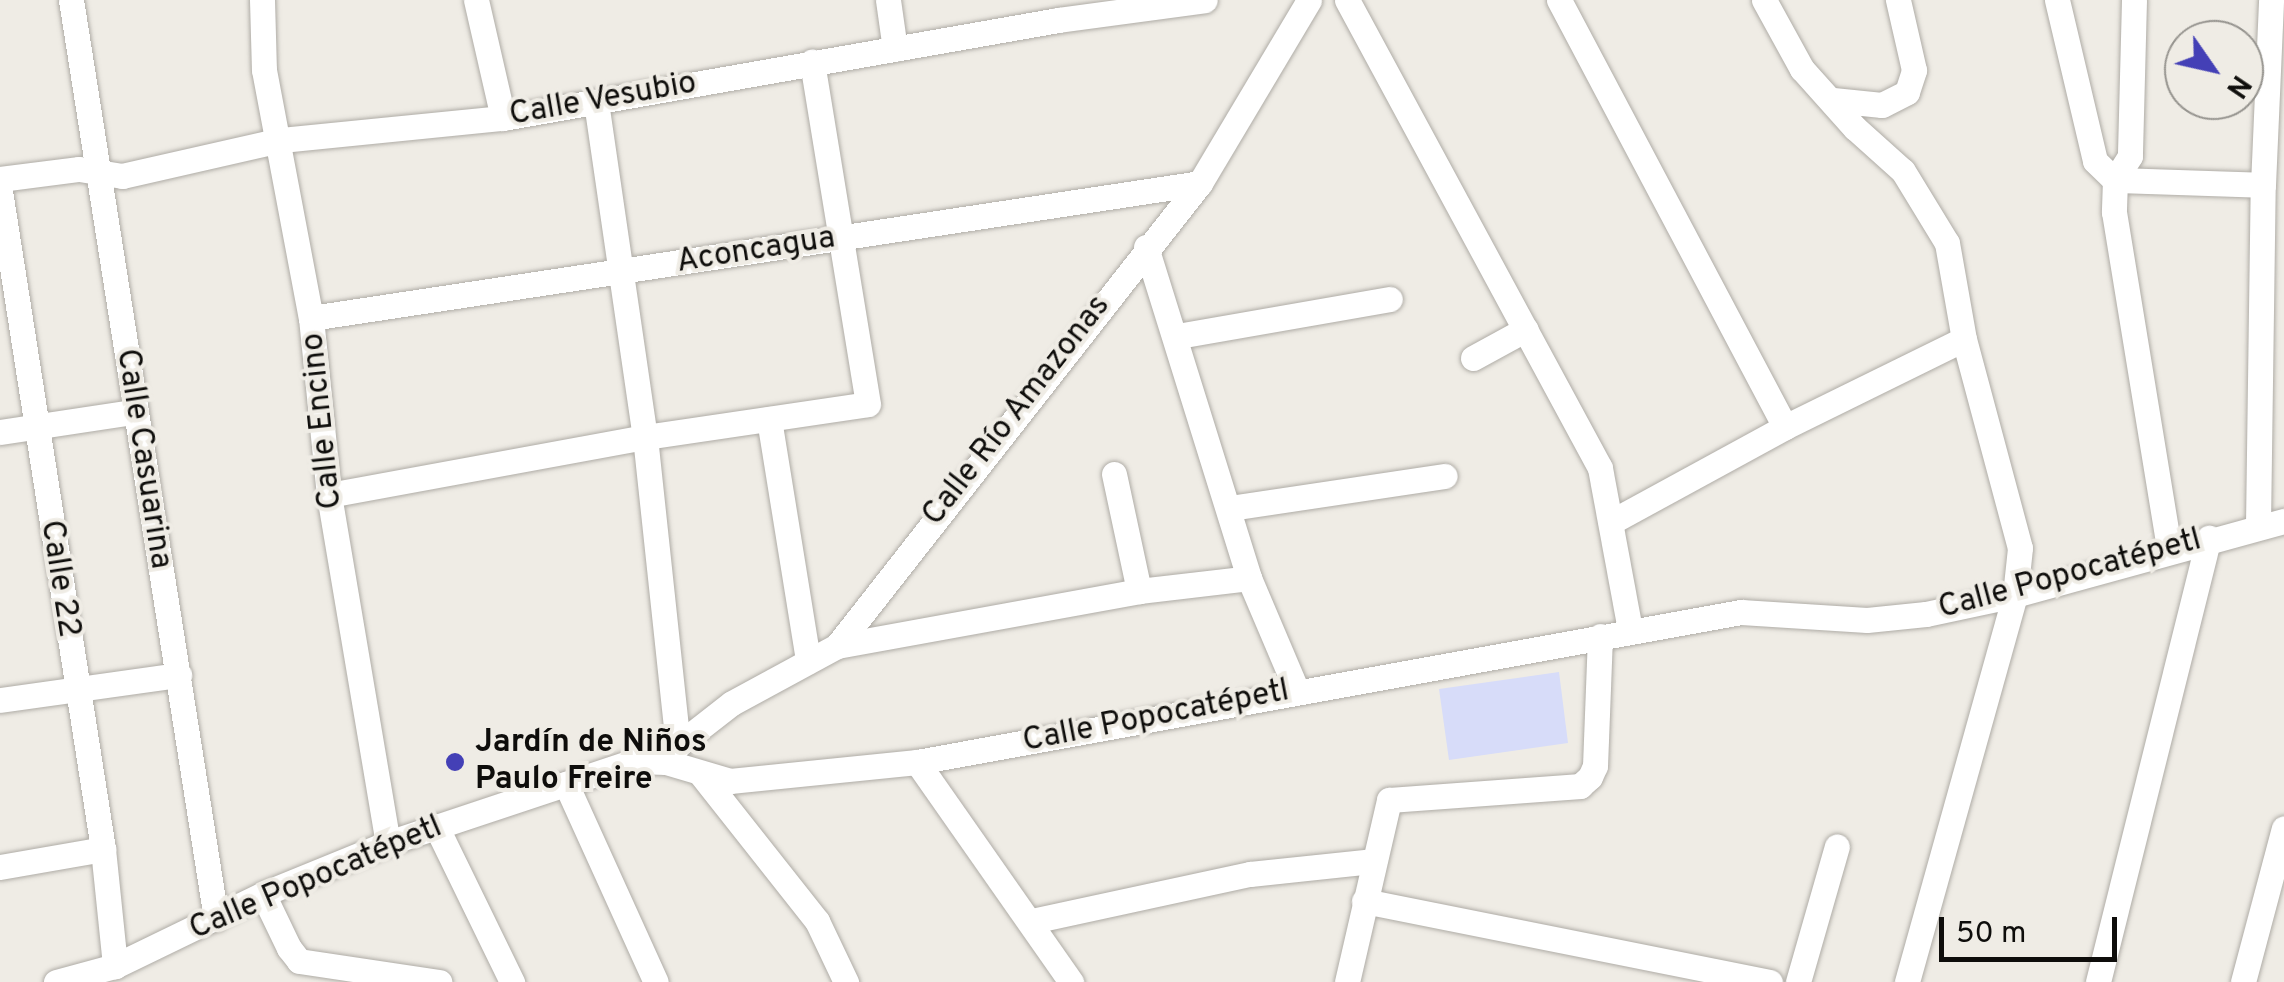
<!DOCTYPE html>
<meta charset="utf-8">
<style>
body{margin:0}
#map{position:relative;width:2284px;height:982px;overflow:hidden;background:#efece5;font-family:Overpass,sans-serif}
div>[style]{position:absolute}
.green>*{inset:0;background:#d7dcf9}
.roads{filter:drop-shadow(0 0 2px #afaca6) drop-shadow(0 0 2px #afaca6)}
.minor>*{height:25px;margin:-12.5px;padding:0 12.5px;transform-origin:12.5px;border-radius:12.5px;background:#fff}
.dots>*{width:28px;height:28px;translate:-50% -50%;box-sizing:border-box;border:5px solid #efece5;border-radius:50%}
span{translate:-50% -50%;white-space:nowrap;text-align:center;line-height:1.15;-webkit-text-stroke:8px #efece5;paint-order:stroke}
.street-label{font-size:32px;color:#0e0d0b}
.poi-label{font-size:32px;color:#0e0d0b;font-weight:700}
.left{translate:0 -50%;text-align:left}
.north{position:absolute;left:2164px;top:20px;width:100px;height:100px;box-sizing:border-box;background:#efece5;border:2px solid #95938e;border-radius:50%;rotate:124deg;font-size:28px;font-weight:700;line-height:40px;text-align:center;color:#0e0d0b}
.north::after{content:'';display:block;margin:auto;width:35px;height:45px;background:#4440b6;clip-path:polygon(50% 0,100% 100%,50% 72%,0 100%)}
.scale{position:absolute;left:1939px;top:917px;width:178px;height:45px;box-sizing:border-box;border:5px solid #0e0d0b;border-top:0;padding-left:12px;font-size:30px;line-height:35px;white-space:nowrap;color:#0e0d0b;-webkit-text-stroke:8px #efece5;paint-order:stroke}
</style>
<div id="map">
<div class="green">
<div style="clip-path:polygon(1559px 672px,1568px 743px,1449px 760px,1439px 689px)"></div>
</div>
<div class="roads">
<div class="minor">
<div style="left:71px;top:0;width:930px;rotate:81.03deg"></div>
<div style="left:262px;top:0;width:70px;rotate:88.4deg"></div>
<div style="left:264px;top:70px;width:252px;rotate:79.3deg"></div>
<div style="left:311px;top:318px;width:178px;rotate:84.2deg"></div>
<div style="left:329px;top:495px;width:353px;rotate:80.4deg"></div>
<div style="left:476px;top:0;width:121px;rotate:77.1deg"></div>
<div style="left:888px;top:0;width:49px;rotate:81.9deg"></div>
<div style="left:1347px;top:0;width:532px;rotate:61.6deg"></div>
<div style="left:1600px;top:468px;width:165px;rotate:79.5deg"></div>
<div style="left:1559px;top:0;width:483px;rotate:62.1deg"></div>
<div style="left:1764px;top:0;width:79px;rotate:61.2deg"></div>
<div style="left:1802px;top:69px;width:79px;rotate:48.1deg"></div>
<div style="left:1855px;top:128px;width:64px;rotate:41.9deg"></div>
<div style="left:1903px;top:171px;width:84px;rotate:58.6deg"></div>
<div style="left:1947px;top:243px;width:97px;rotate:80deg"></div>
<div style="left:1964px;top:339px;width:216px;rotate:75deg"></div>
<div style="left:2020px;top:548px;width:47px;rotate:96.1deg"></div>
<div style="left:2015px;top:595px;width:402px;rotate:105.6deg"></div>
<div style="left:2057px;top:0;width:165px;rotate:76.7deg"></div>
<div style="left:2095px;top:161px;width:28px;rotate:44deg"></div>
<div style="left:2115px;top:180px;width:148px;rotate:1.9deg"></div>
<div style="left:2134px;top:0;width:156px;rotate:91.5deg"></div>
<div style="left:2130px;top:156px;width:28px;rotate:122deg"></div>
<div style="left:2115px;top:180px;width:32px;rotate:92deg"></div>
<div style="left:2114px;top:212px;width:341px;rotate:80.7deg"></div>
<div style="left:1833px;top:100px;width:49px;rotate:5.8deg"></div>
<div style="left:1882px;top:105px;width:28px;rotate:-27deg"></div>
<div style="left:1907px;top:92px;width:23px;rotate:-72deg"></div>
<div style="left:1914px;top:70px;width:72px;rotate:-102.9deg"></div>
<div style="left:596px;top:102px;width:339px;rotate:81.7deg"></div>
<div style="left:645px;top:437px;width:310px;rotate:83.9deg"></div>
<div style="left:0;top:179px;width:80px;rotate:-7.2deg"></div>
<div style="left:79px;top:169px;width:44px;rotate:9.2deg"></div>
<div style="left:122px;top:176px;width:163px;rotate:-12.8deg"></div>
<div style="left:281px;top:140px;width:223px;rotate:-5.7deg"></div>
<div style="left:503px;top:118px;width:564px;rotate:-10.01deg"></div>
<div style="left:1058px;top:20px;width:148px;rotate:-7.7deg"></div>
<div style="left:0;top:191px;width:666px;rotate:81.1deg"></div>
<div style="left:103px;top:849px;width:118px;rotate:84.1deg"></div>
<div style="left:1146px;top:247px;width:347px;rotate:72.7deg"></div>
<div style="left:1249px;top:578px;width:123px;rotate:67deg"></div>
<div style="left:311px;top:318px;width:899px;rotate:-8.63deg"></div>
<div style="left:1178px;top:336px;width:215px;rotate:-9.9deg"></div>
<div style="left:1473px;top:358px;width:60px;rotate:-28.7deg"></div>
<div style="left:769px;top:419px;width:245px;rotate:80.8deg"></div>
<div style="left:0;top:432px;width:134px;rotate:-8.6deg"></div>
<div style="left:1114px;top:474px;width:120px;rotate:77.9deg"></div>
<div style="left:329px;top:495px;width:321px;rotate:-10.4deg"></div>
<div style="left:645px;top:437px;width:225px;rotate:-8.4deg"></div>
<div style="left:868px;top:404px;width:347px;rotate:-99.3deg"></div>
<div style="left:1230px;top:508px;width:217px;rotate:-8.5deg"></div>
<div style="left:1611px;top:522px;width:198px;rotate:-28.6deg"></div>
<div style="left:1785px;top:427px;width:199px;rotate:-26.2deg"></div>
<div style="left:2258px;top:525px;width:340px;rotate:-89.2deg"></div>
<div style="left:2263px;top:185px;width:185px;rotate:-87.5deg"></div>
<div style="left:837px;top:646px;width:307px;rotate:-10.3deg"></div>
<div style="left:1139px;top:591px;width:111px;rotate:-6.7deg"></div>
<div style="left:0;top:700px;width:181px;rotate:-8deg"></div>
<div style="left:666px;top:762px;width:21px;rotate:-55deg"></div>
<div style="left:678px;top:745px;width:68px;rotate:-37.9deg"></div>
<div style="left:732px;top:703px;width:119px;rotate:-28.5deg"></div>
<div style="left:837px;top:646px;width:588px;rotate:-51.9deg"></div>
<div style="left:1200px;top:183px;width:213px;rotate:-59.2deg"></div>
<div style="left:917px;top:762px;width:269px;rotate:55deg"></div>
<div style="left:700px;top:773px;width:189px;rotate:51.7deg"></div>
<div style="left:817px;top:921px;width:68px;rotate:64.6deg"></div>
<div style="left:566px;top:784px;width:217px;rotate:65.6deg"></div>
<div style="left:436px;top:826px;width:174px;rotate:64deg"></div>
<div style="left:0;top:867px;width:105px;rotate:-9.9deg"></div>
<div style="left:263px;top:894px;width:60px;rotate:64.3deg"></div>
<div style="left:289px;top:948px;width:16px;rotate:52deg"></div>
<div style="left:299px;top:961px;width:142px;rotate:8.5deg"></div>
<div style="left:1364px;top:901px;width:414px;rotate:11.3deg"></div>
<div style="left:1032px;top:921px;width:223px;rotate:-12.2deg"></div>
<div style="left:1250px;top:874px;width:125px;rotate:-6deg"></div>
<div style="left:56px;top:982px;width:61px;rotate:-15.2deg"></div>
<div style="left:115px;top:966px;width:165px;rotate:-25.9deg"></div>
<div style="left:263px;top:894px;width:135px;rotate:-22.2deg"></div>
<div style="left:388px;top:843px;width:260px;rotate:-18.4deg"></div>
<div style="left:635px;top:761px;width:31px;rotate:2deg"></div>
<div style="left:666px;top:762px;width:67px;rotate:16.5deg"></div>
<div style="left:730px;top:781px;width:188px;rotate:-5.8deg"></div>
<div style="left:917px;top:762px;width:838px;rotate:-10.32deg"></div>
<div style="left:1741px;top:612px;width:126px;rotate:3.6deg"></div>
<div style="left:1867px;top:620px;width:59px;rotate:-5.8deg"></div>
<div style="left:1926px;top:614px;width:91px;rotate:-12.1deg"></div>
<div style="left:2015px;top:595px;width:279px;rotate:-15.4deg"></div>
<div style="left:1347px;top:982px;width:187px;rotate:-77deg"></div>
<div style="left:1389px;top:800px;width:192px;rotate:-4.2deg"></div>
<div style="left:1580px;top:786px;width:13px;rotate:-42deg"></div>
<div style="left:1590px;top:777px;width:12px;rotate:-66deg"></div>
<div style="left:1595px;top:766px;width:130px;rotate:-87.8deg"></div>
<div style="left:1798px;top:982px;width:141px;rotate:-74deg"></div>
<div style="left:2098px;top:982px;width:458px;rotate:-76deg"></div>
<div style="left:2243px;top:982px;width:159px;rotate:-75.1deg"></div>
</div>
</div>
<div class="dots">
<div style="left:455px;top:762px;background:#4440b6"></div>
</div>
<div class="street-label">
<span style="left:603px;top:100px;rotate:-10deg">Calle Vesubio</span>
<span style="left:756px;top:251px;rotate:-9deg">Aconcagua</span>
<span style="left:1017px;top:411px;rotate:-52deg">Calle Río Amazonas</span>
<span style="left:323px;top:421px;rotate:-96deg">Calle Encino</span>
<span style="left:143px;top:459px;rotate:81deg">Calle Casuarina</span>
<span style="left:2070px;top:575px;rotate:-15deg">Calle Popocatépetl</span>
<span style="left:59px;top:579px;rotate:81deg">Calle 22</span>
<span style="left:1156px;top:717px;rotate:-11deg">Calle Popocatépetl</span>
<span style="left:316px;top:879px;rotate:-23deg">Calle Popocatépetl</span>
</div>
<div class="poi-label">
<span class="left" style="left:475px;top:762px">Jardín de Niños<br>Paulo Freire</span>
</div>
<div class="north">N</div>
<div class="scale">50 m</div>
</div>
